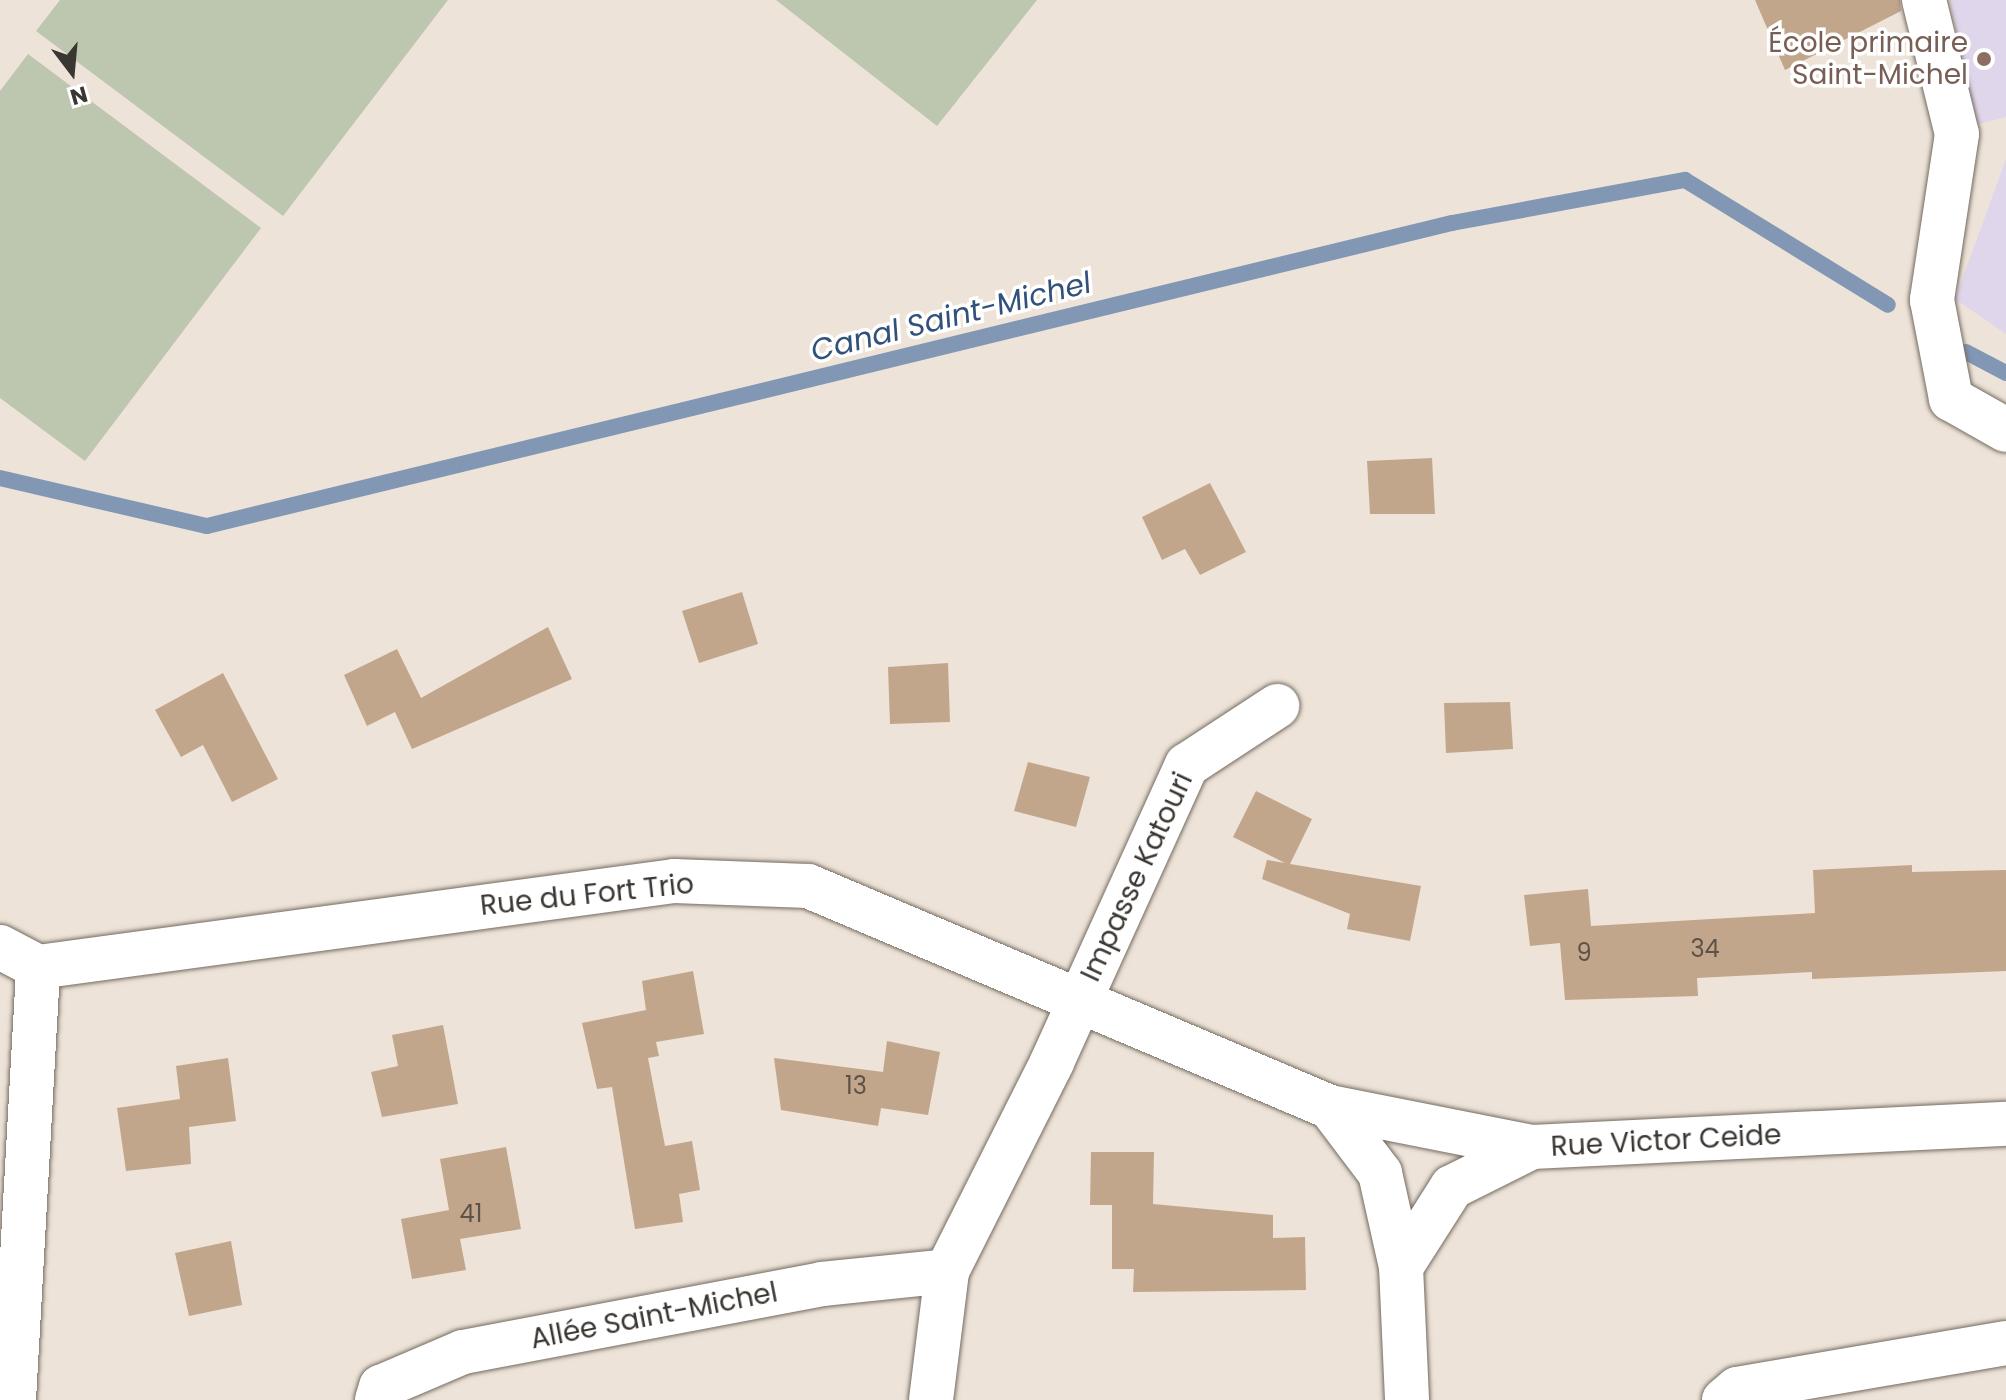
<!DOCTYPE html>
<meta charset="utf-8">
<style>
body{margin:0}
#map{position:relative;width:2006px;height:1400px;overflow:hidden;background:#ede3d8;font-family:Poppins,sans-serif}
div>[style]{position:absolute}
.education>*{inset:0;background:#e0d6eb}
.green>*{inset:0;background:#bdc7af}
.stream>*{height:16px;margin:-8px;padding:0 8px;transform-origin:8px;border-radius:8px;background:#8197b3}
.building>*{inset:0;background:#c2a68b}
.roads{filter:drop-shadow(0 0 2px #746b61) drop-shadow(0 0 2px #746b61)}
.minor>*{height:44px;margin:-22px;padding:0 22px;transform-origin:22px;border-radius:22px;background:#fff}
.dots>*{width:22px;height:22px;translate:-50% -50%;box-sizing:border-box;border:4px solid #fff;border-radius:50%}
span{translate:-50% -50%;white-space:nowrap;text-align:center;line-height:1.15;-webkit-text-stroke:7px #fff;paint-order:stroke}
.number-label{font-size:24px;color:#5c5248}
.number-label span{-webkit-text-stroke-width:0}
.education-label{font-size:28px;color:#785e54}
.right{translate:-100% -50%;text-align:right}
.street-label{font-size:28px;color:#3a3632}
.water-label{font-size:30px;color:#31517b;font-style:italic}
.north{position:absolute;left:32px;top:32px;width:80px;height:80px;-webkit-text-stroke:6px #fff;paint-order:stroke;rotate:164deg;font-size:22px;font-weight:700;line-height:32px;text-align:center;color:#3a3632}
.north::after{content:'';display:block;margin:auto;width:28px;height:36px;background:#3a3632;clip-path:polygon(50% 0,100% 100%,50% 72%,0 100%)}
</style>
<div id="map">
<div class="education">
<div style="clip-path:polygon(1950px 0,2006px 0,2006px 117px,1975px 125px)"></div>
<div style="clip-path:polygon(2006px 159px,2006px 334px,1955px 299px)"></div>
</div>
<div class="green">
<div style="clip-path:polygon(60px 0,448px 0,283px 216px,36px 31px)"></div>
<div style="clip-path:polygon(776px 0,1037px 0,937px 126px)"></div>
<div style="clip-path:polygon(28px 54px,261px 228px,85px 461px,0 398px,0 91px)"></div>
</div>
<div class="stream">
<div style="left:1966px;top:352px;width:45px;rotate:27.7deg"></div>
<div style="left:0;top:478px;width:212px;rotate:13.1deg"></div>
<div style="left:207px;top:526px;width:1281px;rotate:-13.68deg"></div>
<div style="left:1452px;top:223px;width:237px;rotate:-10.5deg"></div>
<div style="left:1685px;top:180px;width:238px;rotate:31.6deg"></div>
</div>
<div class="building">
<div style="clip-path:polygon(1755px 0,1900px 0,1901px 11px,1785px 70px)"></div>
<div style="clip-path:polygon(1432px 458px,1435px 514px,1370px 514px,1367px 461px)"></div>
<div style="clip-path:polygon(1210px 483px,1246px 552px,1200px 575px,1185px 549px,1162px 560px,1142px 517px)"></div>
<div style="clip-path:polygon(742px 592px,758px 644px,699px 663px,682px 611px)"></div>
<div style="clip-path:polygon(548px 627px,572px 679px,412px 749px,395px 712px,367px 726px,344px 675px,397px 649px,421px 698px)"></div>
<div style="clip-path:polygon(948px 663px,950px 722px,890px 724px,888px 667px)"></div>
<div style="clip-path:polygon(223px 673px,278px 779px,232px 802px,203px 745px,181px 757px,155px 710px)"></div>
<div style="clip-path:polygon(1510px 702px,1513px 749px,1446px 753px,1444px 703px)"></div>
<div style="clip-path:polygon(1028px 762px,1090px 777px,1076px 827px,1014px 811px)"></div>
<div style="clip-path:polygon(1256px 791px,1312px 819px,1290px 864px,1421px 886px,1410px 941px,1347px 929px,1350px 914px,1262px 879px,1267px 860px,1285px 863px,1233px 837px)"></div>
<div style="clip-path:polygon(1912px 865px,1912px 872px,2006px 870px,2006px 971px,1812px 979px,1812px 972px,1697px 978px,1698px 996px,1565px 1000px,1560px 943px,1530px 946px,1524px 895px,1588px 889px,1591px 926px,1815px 913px,1813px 870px)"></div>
<div style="clip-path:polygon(693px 971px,704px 1034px,656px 1042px,659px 1056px,648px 1058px,665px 1146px,692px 1141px,700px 1190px,679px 1194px,683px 1222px,635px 1229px,612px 1087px,597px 1089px,582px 1023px,646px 1010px,642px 981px)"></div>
<div style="clip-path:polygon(443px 1025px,458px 1104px,382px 1117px,371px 1072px,398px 1066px,392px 1035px)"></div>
<div style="clip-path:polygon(887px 1041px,940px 1052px,928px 1115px,881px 1108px,878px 1126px,781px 1110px,774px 1058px,883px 1072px)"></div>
<div style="clip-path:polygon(228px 1058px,236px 1121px,189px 1127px,191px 1164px,126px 1171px,117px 1108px,180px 1099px,176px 1066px)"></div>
<div style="clip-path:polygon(506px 1147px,521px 1229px,460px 1239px,466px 1270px,412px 1279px,401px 1219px,449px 1210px,440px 1159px)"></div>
<div style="clip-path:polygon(1091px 1152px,1154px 1152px,1153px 1204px,1273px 1215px,1273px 1238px,1305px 1237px,1306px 1290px,1133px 1292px,1134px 1269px,1112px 1269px,1112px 1205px,1090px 1205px)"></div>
<div style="clip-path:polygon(231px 1241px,242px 1305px,189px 1316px,175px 1253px)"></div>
</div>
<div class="roads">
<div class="minor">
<div style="left:1924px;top:0;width:138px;rotate:76.2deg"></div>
<div style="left:1957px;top:134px;width:168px;rotate:98.6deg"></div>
<div style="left:1932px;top:300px;width:101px;rotate:79.1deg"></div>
<div style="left:1951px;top:399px;width:63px;rotate:29.4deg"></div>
<div style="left:0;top:947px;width:43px;rotate:27.8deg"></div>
<div style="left:38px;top:967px;width:642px;rotate:-7.7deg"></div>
<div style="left:674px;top:881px;width:134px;rotate:2.1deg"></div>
<div style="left:808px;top:886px;width:567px;rotate:22.95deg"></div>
<div style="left:1330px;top:1107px;width:206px;rotate:11.2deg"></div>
<div style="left:1532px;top:1147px;width:475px;rotate:-2.8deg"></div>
<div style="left:1330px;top:1107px;width:83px;rotate:52.9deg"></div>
<div style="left:1380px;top:1173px;width:96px;rotate:77.4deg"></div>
<div style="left:1401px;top:1267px;width:133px;rotate:87.4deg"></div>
<div style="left:1401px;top:1267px;width:95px;rotate:-57.5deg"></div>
<div style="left:1452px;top:1187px;width:89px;rotate:-26.6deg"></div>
<div style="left:14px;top:1400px;width:434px;rotate:-86.8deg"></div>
<div style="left:377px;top:1400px;width:14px;rotate:-73deg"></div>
<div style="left:381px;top:1387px;width:89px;rotate:-23.1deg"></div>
<div style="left:463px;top:1352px;width:365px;rotate:-10.7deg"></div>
<div style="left:822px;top:1284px;width:126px;rotate:-5.9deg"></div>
<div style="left:931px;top:1400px;width:130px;rotate:-82.9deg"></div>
<div style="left:947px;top:1271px;width:234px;rotate:-63.3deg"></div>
<div style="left:1052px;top:1062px;width:326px;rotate:-65.6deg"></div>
<div style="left:1187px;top:765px;width:108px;rotate:-33.2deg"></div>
<div style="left:1724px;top:1400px;width:17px;rotate:-40deg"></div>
<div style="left:1737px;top:1389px;width:273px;rotate:-9.7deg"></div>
</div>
</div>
<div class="dots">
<div style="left:1984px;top:59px;background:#8d6e63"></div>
</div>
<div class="number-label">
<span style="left:1705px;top:949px">34</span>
<span style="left:1584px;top:953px">9</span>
<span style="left:856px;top:1086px">13</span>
<span style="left:471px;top:1214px">41</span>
</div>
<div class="education-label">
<span class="right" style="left:1968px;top:59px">École primaire<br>Saint-Michel</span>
</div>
<div class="street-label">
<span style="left:1137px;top:877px;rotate:-65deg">Impasse Katouri</span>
<span style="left:587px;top:895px;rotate:-6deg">Rue du Fort Trio</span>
<span style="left:1666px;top:1141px;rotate:-3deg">Rue Victor Ceide</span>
<span style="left:654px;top:1316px;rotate:-11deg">Allée Saint-Michel</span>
</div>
<div class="water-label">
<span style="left:951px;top:317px;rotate:-14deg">Canal Saint-Michel</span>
</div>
<div class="north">N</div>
</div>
